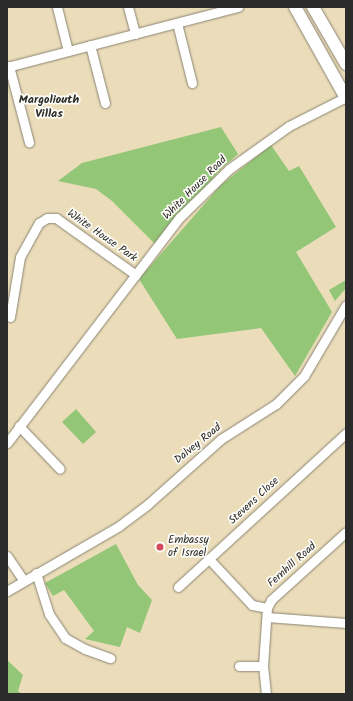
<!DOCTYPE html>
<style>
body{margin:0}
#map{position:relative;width:353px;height:701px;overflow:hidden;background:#ebddba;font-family:Kalam,sans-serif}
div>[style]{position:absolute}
.green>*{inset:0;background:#93c676}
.roads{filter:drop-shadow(0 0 1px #8b8472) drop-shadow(0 0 1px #8b8472)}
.minor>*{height:9px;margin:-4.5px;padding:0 4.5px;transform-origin:4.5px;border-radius:4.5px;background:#fff}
.major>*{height:12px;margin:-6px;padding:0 6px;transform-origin:6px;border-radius:6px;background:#fff}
.dots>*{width:11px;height:11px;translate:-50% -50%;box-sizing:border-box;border:2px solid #fdfcf7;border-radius:50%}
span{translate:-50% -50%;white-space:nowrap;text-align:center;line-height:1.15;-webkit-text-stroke:3.5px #fdfcf7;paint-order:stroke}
.street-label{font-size:11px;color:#2b2b2b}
.poi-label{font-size:11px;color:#2b2b2b}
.left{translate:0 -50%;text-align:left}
.neighbourhood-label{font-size:12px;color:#2b2b2b;font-weight:700}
.frame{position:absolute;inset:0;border:8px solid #2b2b2b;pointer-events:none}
</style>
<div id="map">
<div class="green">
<div style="clip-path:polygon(221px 127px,238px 154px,221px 169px,155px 244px,112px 201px,96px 189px,58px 181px,82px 163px)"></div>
<div style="clip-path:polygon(271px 145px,289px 171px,299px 166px,336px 227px,296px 252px,332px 312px,295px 376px,261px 328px,177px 339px,139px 279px,221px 185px)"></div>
<div style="clip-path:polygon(346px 280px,346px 288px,335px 301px,329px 290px)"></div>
<div style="clip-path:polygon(76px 409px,96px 432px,83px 444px,62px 422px)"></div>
<div style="clip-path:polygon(116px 544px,138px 585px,152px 600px,140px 633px,127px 627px,120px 647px,85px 639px,94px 631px,64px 590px,53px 596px,45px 583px)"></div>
<div style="clip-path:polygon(7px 660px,23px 675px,18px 691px,22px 694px,7px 694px)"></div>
</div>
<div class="roads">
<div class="minor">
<div style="left:57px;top:7px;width:45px;rotate:76deg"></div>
<div style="left:128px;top:7px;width:28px;rotate:75deg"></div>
<div style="left:177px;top:23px;width:62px;rotate:76deg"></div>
<div style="left:90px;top:45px;width:60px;rotate:75.5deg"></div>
<div style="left:9px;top:66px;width:79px;rotate:75.3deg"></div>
<div style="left:7px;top:67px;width:239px;rotate:-14.6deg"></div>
<div style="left:10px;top:317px;width:61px;rotate:-80.5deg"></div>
<div style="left:20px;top:257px;width:39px;rotate:-61deg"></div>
<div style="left:39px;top:223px;width:9px;rotate:-32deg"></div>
<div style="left:47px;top:218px;width:9px"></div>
<div style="left:56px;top:218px;width:98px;rotate:35.5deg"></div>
<div style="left:19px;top:426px;width:59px;rotate:46.4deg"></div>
<div style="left:7px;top:443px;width:285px;rotate:-52.6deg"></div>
<div style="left:180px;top:217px;width:69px;rotate:-44.4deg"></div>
<div style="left:229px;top:169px;width:74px;rotate:-35.6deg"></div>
<div style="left:289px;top:126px;width:64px;rotate:-27deg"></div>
<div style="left:7px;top:556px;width:29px;rotate:56deg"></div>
<div style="left:209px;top:559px;width:63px;rotate:46.9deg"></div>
<div style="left:252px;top:605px;width:15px;rotate:11deg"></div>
<div style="left:36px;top:573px;width:43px;rotate:72.4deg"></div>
<div style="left:49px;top:614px;width:29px;rotate:56deg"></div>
<div style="left:65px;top:638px;width:23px;rotate:29deg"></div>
<div style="left:85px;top:649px;width:27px;rotate:20deg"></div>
<div style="left:178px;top:587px;width:228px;rotate:-42.5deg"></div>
<div style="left:7px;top:591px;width:129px;rotate:-30.1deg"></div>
<div style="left:119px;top:526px;width:36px;rotate:-37deg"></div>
<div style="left:148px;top:504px;width:98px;rotate:-41.7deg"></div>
<div style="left:221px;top:439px;width:65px;rotate:-32.5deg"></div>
<div style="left:276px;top:404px;width:40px;rotate:-45deg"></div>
<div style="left:304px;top:376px;width:82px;rotate:-59.4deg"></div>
<div style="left:267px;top:617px;width:79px;rotate:4.3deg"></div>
<div style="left:239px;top:666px;width:24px"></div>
<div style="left:266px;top:694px;width:28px;rotate:-96deg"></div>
<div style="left:263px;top:666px;width:58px;rotate:-86.1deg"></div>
<div style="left:267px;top:608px;width:9px;rotate:-63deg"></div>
<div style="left:271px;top:600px;width:101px;rotate:-42.2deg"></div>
</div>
<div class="major">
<div style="left:295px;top:7px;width:104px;rotate:60.7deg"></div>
<div style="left:313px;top:7px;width:66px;rotate:59.9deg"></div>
</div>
</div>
<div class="dots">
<div style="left:160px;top:547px;background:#d1495b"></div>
</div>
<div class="street-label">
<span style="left:195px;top:188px;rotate:-45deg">White House Road</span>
<span style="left:102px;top:236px;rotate:35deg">White House Park</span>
<span style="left:198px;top:444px;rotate:-39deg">Dalvey Road</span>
<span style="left:254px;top:501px;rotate:-43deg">Stevens Close</span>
<span style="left:292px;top:565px;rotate:-42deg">Fernhill Road</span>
</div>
<div class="poi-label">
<span class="left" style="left:168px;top:547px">Embassy<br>of Israel</span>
</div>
<div class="neighbourhood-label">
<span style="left:49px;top:107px">Margoliouth<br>Villas</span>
</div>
<div class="frame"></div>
</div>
